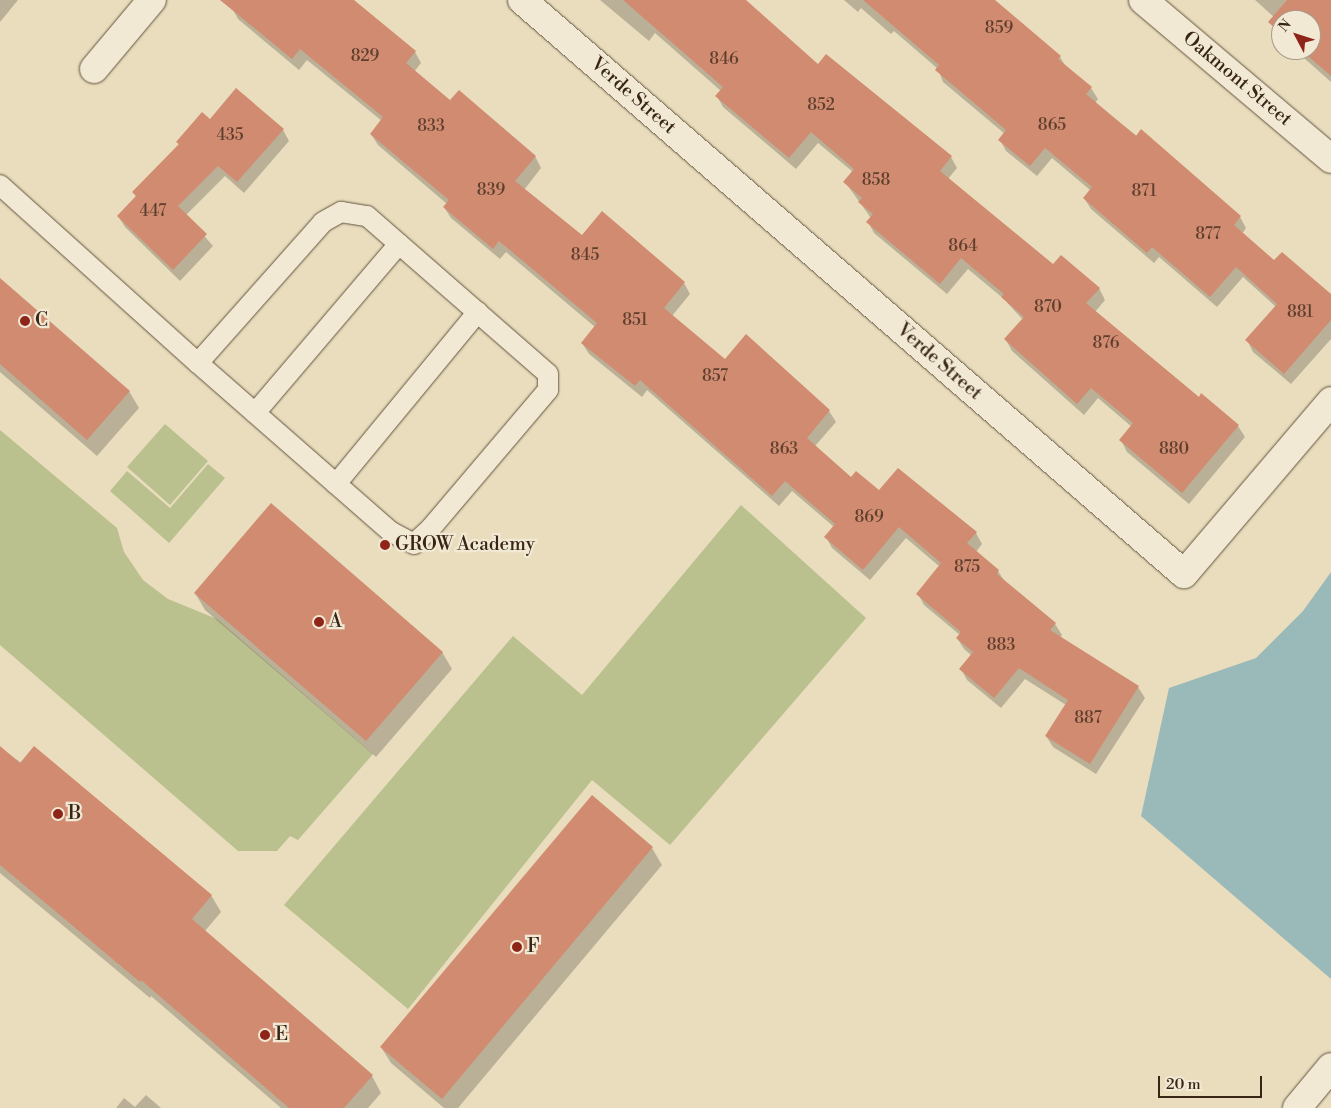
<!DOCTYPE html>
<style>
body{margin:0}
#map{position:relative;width:1331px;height:1108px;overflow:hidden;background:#e9ddbd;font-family:"Libre Bodoni",serif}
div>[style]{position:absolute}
.green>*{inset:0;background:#bac08e}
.water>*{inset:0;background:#9abab9}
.shadow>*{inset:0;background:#0003}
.building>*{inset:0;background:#d08b70}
.roads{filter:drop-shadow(0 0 1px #64533f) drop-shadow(0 0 1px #64533f)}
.service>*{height:20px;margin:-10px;padding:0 10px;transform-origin:10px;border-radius:10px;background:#f1e9d4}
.minor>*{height:28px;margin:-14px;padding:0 14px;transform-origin:14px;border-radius:14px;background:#f1e9d4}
.dots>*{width:14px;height:14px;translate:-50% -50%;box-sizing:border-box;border:2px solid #f1e9d4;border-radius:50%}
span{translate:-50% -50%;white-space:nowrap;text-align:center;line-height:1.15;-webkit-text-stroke:4.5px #f1e9d4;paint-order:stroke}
.number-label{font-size:16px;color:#5e3e2c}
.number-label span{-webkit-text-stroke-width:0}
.street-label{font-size:19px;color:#382515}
.poi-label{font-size:19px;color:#382515}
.left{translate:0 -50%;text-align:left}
.north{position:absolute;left:1271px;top:10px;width:50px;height:50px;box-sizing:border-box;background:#f1e9d4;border:1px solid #a79b88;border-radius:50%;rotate:310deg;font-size:14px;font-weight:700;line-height:20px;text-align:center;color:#382515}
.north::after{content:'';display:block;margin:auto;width:18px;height:22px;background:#8f2418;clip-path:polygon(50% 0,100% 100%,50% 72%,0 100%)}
.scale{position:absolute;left:1158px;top:1076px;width:104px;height:22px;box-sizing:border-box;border:2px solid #382515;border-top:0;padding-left:6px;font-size:15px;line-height:18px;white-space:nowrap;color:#382515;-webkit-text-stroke:4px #f1e9d4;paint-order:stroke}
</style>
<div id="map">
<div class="green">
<div style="clip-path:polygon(165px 424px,208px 461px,170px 505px,127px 467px)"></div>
<div style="clip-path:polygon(0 430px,117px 528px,124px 552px,143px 580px,168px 599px,217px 619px,373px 754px,298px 840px,290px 836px,277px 851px,238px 851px,0 645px)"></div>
<div style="clip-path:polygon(208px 464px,225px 478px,169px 543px,110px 491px,127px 471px,170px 508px)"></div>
<div style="clip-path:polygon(741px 505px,866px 618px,670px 845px,592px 780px,408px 1009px,284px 905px,513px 636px,582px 695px)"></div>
</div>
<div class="water">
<div style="clip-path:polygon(1331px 572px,1331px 979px,1141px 816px,1169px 688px,1256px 658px,1303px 611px)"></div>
</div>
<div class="shadow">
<div style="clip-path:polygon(0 0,18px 0,0 22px)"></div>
<div style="clip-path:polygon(238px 0,350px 0,415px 52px,421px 63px,414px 72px,450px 102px,535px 156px,541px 168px,524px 190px,582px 237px,684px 283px,690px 294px,672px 316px,725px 361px,746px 336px,829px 411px,836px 422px,815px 446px,851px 479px,976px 533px,982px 544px,976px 552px,998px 571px,1005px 582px,1055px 624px,1062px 635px,1060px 638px,1138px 687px,1145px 698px,1096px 774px,1053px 747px,1046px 736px,1066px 705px,1025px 679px,1001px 708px,967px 680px,961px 669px,972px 656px,964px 649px,957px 638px,960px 635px,924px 605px,918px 594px,940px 567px,906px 538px,870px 580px,832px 548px,826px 537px,834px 527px,792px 491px,779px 506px,647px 390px,642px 397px,589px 354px,582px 343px,595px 327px,506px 252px,500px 259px,451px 218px,444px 207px,447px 204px,378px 145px,371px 134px,382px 121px,307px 60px,299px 70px,238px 19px,232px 8px)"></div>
<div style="clip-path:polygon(600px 0,743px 0,818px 65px,951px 157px,957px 168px,948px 179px,1053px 266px,1099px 288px,1105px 300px,1095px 312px,1199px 398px,1238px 426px,1245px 437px,1189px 504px,1127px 452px,1121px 440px,1132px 427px,1098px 398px,1084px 415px,1012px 351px,1006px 340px,1023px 320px,1004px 299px,968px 269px,947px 294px,874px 233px,868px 222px,871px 218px,845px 182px,853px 172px,818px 143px,796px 169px,723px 107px,717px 96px,721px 91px,655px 33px,649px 41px)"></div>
<div style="clip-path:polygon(844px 0,970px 0,1060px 57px,1066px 67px,1091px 88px,1098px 99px,1095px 103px,1240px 217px,1246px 228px,1242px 234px,1275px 262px,1331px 296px,1331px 339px,1291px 384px,1253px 352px,1247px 340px,1276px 307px,1243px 277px,1217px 307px,1159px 257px,1154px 263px,1091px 209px,1084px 198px,1090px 190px,1052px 158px,1037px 176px,1006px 151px,1000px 140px,1005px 134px,943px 82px,938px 69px,894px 31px,891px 34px,861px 8px,858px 12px)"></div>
<div style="clip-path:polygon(1255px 0,1331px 0,1331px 82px,1295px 50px,1311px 50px,1311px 20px,1281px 20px,1281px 38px,1270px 22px,1274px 17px)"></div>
<div style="clip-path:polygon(210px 121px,283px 130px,289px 141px,244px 193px,225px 176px,186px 215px,213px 246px,180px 281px,125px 227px,118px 216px,136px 197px,134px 192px,179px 145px,177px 142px)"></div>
<div style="clip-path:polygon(0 280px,129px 391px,139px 408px,97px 456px,0 372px)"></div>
<div style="clip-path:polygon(195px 593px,442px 652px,452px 669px,376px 757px,205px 610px)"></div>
<div style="clip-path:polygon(0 748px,211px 895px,221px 912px,205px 931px,372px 1076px,381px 1093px,368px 1108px,281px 1108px,151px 996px,150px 998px,0 873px)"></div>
<div style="clip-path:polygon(592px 797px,652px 848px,662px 865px,458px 1108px,444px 1108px,391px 1063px,381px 1047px)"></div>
<div style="clip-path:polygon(146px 1095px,161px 1108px,116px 1108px,124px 1098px,135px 1107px)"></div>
</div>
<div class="building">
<div style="clip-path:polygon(220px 0,354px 0,416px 51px,406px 63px,450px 100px,459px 90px,536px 156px,515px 181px,582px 235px,602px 211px,685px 282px,664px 308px,725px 359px,746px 334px,830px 410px,807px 438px,851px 477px,856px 471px,879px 490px,898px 468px,977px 532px,967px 543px,999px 570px,997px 574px,1056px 623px,1050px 630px,1139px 686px,1090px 764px,1045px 736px,1068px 700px,1019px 668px,994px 698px,959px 669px,973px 652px,956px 638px,961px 632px,916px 594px,941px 563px,899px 527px,863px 570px,824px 537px,835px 524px,785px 481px,772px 496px,640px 380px,635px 386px,581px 343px,597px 323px,499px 241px,493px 249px,443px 207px,449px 200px,370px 134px,383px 117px,300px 49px,292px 59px)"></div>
<div style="clip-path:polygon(623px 0,746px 0,818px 64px,826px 54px,952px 156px,940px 171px,1053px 264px,1061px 255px,1100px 288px,1086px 303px,1199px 397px,1201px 393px,1239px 425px,1182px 493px,1119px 440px,1133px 423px,1091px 388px,1077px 404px,1004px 339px,1024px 317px,1001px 297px,1004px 294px,961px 258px,940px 284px,866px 222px,873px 214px,858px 202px,862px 198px,843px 182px,854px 169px,811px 132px,789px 158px,715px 96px,723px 87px)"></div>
<div style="clip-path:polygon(863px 0,995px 0,1061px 56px,1058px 59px,1092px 87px,1086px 94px,1136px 136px,1141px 129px,1241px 216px,1234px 225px,1274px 260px,1282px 252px,1331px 294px,1331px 320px,1284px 374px,1245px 340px,1277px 304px,1236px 267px,1210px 297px,1152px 247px,1147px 253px,1083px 198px,1092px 187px,1045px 148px,1030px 166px,998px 140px,1006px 130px,935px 70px,939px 65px)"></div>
<div style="clip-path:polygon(1287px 0,1331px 0,1331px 76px,1301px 50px,1311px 50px,1311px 20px,1281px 20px,1281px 33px,1268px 22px)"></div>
<div style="clip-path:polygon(236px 88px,284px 129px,237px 182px,218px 166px,178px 206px,207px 234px,173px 270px,117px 216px,136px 196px,132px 192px,179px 144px,176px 142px,202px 112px,210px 119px)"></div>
<div style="clip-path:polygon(0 278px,130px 391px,87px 440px,0 364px)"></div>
<div style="clip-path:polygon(271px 503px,443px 652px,366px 741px,194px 593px)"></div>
<div style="clip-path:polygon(0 746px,20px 763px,34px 746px,212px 895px,192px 919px,373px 1075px,344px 1108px,289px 1108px,141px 980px,140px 982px,0 865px)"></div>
<div style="clip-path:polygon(592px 795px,653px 847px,442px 1099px,380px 1047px)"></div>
</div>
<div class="roads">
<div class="service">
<div style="left:0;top:185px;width:266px;rotate:42deg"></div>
<div style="left:341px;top:212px;width:26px;rotate:9deg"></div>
<div style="left:367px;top:216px;width:240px;rotate:41.1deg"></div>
<div style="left:548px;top:374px;width:16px;rotate:90deg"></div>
<div style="left:548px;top:390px;width:181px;rotate:130.3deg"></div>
<div style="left:431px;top:528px;width:23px;rotate:137deg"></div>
<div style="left:414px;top:544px;width:26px;rotate:-152deg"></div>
<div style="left:391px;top:532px;width:257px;rotate:-138.8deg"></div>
<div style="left:198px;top:363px;width:188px;rotate:-48.4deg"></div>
<div style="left:323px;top:222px;width:21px;rotate:-29deg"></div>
<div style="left:255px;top:413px;width:222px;rotate:-49.6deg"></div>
<div style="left:336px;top:484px;width:223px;rotate:-50.5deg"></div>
</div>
<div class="minor">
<div style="left:522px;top:0;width:876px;rotate:40.93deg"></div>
<div style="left:1184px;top:574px;width:227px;rotate:-49.6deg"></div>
<div style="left:1143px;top:0;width:246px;rotate:40.2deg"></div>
<div style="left:94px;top:69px;width:90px;rotate:-50deg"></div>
<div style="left:1297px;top:1108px;width:53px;rotate:-50.3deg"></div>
</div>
</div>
<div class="dots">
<div style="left:25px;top:321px;background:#8f2418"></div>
<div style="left:385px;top:545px;background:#8f2418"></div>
<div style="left:319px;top:622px;background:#8f2418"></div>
<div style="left:58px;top:814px;background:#8f2418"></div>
<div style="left:517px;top:947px;background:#8f2418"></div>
<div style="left:265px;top:1035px;background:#8f2418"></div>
</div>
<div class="number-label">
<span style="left:999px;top:28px">859</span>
<span style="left:365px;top:56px">829</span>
<span style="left:724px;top:59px">846</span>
<span style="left:821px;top:105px">852</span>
<span style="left:1052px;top:125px">865</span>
<span style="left:431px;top:126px">833</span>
<span style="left:230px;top:135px">435</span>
<span style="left:876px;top:180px">858</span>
<span style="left:491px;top:190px">839</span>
<span style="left:1144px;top:191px">871</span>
<span style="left:153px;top:211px">447</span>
<span style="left:1208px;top:234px">877</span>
<span style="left:963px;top:246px">864</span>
<span style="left:585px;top:255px">845</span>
<span style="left:1048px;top:307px">870</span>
<span style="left:1300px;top:312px">881</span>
<span style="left:635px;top:320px">851</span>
<span style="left:1106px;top:343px">876</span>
<span style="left:715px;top:376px">857</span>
<span style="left:784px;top:449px">863</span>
<span style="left:1174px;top:449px">880</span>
<span style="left:869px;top:517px">869</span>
<span style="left:967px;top:567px">875</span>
<span style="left:1001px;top:645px">883</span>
<span style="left:1088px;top:718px">887</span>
</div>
<div class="street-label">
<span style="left:1237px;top:79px;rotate:40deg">Oakmont Street</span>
<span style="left:633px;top:96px;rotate:41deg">Verde Street</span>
<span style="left:939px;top:362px;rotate:41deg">Verde Street</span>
</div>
<div class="poi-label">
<span class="left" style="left:35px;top:321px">C</span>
<span class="left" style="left:395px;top:545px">GROW Academy</span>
<span class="left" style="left:329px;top:622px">A</span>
<span class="left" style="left:68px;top:814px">B</span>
<span class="left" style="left:527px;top:947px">F</span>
<span class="left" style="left:275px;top:1035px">E</span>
</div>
<div class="north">N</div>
<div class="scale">20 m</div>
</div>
